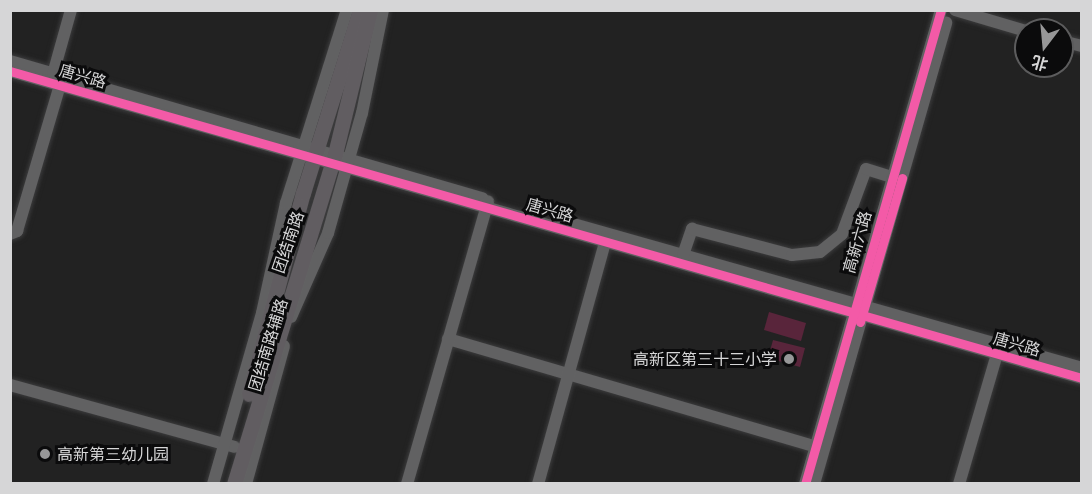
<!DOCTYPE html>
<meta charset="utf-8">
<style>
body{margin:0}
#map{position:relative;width:1092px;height:494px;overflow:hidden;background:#222;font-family:"Open Sans","Noto Sans SC",sans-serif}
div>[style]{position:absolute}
.green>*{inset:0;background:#59253b}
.roads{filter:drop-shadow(0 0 2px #3c3c3d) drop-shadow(0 0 2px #3c3c3d)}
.minor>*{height:12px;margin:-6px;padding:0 6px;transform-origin:6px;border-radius:6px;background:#616162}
.major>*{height:15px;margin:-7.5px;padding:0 7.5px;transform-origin:7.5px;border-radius:7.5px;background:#615d61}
.cycleway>*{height:9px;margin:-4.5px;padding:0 4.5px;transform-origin:4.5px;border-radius:4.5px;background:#f35aa7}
.dots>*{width:16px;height:16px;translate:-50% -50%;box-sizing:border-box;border:3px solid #0b0b0c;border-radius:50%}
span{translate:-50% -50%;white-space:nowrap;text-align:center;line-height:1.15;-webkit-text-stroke:6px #0b0b0c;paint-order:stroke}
.street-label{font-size:16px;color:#d6d6d7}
.poi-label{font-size:16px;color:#d6d6d7}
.right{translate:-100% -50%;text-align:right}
.left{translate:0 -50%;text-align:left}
.frame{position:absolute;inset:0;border:12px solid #d6d6d7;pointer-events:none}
.north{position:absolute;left:1014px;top:18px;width:60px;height:60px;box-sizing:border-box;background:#0b0b0c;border:2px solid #5c5c5d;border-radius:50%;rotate:196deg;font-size:16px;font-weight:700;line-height:24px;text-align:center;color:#d6d6d7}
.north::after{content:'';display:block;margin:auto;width:21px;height:27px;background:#979798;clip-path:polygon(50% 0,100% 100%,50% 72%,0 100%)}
</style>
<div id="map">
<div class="green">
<div style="clip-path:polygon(769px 312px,806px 323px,801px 341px,764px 330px)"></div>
<div style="clip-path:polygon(773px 340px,805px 348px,800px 367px,768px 358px)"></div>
</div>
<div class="roads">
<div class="minor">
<div style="left:955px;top:10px;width:74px;rotate:16.5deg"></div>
<div style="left:1062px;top:41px;width:21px;rotate:14deg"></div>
<div style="left:10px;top:61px;width:492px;rotate:16.2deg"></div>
<div style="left:10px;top:71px;width:1115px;rotate:15.98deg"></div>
<div style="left:53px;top:74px;width:66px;rotate:-74.3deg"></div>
<div style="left:563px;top:221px;width:539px;rotate:15.81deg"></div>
<div style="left:10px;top:234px;width:8px;rotate:-23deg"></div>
<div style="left:17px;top:231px;width:159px;rotate:-73.6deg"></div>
<div style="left:683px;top:255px;width:28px;rotate:-71deg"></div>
<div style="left:692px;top:229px;width:103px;rotate:14.6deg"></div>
<div style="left:792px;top:255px;width:28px;rotate:-6deg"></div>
<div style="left:820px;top:252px;width:28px;rotate:-39deg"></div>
<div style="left:842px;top:234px;width:69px;rotate:-69.7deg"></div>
<div style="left:866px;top:169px;width:27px;rotate:17deg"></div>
<div style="left:291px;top:317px;width:92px;rotate:-66.2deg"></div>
<div style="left:328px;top:233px;width:125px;rotate:-74.2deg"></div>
<div style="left:362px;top:113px;width:105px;rotate:-78.5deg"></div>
<div style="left:448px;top:339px;width:382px;rotate:16.3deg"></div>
<div style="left:10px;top:385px;width:233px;rotate:15.4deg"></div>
<div style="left:213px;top:484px;width:178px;rotate:-74deg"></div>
<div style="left:262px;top:313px;width:113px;rotate:-77.7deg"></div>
<div style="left:286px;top:203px;width:202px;rotate:-72.5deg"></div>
<div style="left:246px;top:484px;width:143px;rotate:-74.6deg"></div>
<div style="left:407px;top:484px;width:294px;rotate:-74deg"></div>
<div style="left:538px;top:484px;width:258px;rotate:-74.5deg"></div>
<div style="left:805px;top:484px;width:493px;rotate:-74deg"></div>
<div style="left:814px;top:484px;width:480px;rotate:-74deg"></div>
<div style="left:959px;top:484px;width:135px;rotate:-73.7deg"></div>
</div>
<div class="major">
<div style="left:249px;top:394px;width:208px;rotate:-75deg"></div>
<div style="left:303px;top:193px;width:192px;rotate:-72.7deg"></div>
<div style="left:234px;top:484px;width:345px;rotate:-73deg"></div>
<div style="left:335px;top:154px;width:148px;rotate:-76.3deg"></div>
</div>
</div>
<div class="cycleway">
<div style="left:10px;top:71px;width:1115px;rotate:15.98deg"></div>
<div style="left:860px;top:322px;width:150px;rotate:-73.7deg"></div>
<div style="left:805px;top:484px;width:493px;rotate:-74deg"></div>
</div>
<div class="dots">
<div style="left:789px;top:359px;background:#979798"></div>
<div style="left:45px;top:454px;background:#979798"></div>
</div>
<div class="street-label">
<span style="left:83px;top:76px;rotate:16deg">唐兴路</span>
<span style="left:550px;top:210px;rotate:16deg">唐兴路</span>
<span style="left:288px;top:242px;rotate:-71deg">团结南路</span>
<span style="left:857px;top:242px;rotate:-74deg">高新六路</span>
<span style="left:1017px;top:344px;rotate:16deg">唐兴路</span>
<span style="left:268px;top:345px;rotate:-73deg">团结南路辅路</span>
</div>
<div class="poi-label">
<span class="right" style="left:777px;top:359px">高新区第三十三小学</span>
<span class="left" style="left:57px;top:454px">高新第三幼儿园</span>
</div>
<div class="frame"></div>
<div class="north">北</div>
</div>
